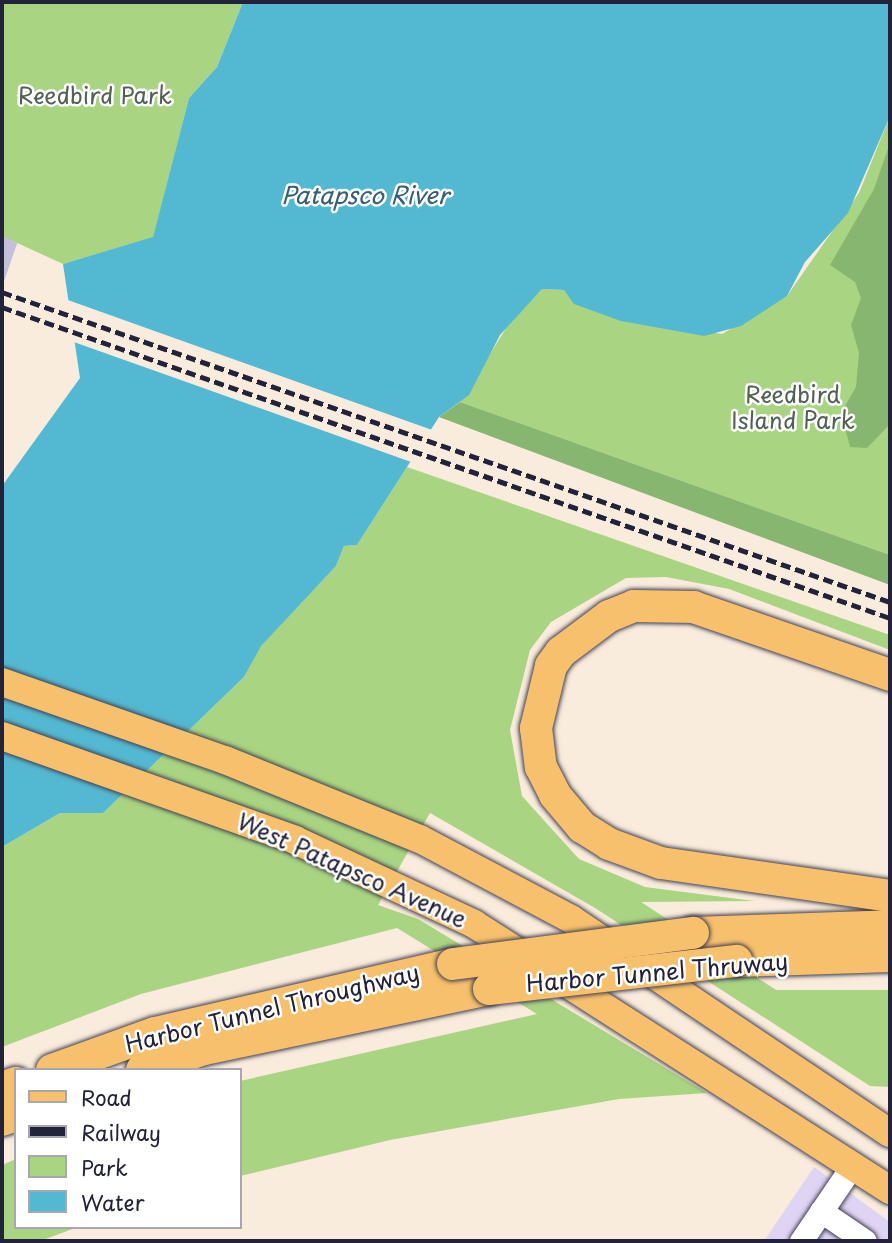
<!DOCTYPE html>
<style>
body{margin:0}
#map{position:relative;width:892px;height:1243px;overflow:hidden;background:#f9ecdc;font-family:"Playpen Sans",sans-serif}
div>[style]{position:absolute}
.built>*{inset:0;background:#e0d4f4}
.industrial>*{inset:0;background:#c4c0db}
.green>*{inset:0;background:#a9d582}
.forest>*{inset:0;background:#86b670}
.water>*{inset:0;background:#53b9d2}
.pier>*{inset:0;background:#f9ecdc}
.roads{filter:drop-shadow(0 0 2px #424053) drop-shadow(0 0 2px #424053)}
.minor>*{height:23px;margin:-11.5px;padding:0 11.5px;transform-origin:11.5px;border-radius:11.5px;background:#fff}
.major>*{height:28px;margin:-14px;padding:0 14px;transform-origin:14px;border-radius:14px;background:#f7c06c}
.highway>*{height:32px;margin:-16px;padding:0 16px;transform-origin:16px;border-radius:16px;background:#f7c06c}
.rail>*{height:5px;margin-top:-2.5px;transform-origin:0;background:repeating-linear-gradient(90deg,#22223b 0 10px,transparent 0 15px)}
.bridges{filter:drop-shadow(0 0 2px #424053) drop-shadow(0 0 2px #424053)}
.highway-bridge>*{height:32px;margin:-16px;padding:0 16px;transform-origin:16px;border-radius:16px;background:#f7c06c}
span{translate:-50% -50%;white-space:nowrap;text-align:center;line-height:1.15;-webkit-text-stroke:5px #fff;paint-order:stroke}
.park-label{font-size:23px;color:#516154}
.street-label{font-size:23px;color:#22223b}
.water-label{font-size:24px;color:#365e77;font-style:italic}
.frame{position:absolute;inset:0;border:4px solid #22223b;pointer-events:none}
.legend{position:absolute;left:14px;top:1068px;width:228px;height:161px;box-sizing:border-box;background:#fff;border:2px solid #a7a7b1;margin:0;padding:9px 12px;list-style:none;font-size:21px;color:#22223b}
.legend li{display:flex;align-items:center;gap:14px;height:35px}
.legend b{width:35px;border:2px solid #a7a7b1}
</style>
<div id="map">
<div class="built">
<div style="clip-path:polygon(814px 1167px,890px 1222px,890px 1241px,764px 1241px)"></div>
</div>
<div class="industrial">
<div style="clip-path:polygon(2px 236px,18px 241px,2px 287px)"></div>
</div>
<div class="green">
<div style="clip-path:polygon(2px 2px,243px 2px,217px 67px,189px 98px,153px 238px,63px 264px,2px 236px)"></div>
<div style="clip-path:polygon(890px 116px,890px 555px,460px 402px,508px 325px,542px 289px,564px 290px,571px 298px,650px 323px,722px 334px,787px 296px,859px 193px)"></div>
<div style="clip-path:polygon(407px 467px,890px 635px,890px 650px,729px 589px,666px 577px,626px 578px,551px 622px,530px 650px,510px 730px,522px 796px,579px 859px,645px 887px,754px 901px,641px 902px,776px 990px,890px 990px,890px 1087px,870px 1086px,595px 908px,430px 813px,378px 905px,418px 919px,707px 1093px,619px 1099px,390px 1140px,240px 1176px,240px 1081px,537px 1014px,397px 928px,141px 994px,2px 1047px,2px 847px,60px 813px,103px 813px,244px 677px,260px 646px,336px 566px,344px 546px,357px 545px)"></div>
<div style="clip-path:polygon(16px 1159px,16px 1227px,78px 1227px,40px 1241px,2px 1241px,2px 1165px)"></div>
</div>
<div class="forest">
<div style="clip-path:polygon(890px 143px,890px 424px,867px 448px,850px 447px,841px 413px,856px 387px,859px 353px,851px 325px,861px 298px,855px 282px,830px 265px,874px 189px)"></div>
<div style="clip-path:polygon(460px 402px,890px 555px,890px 585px,439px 417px)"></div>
</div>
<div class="water">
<div style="clip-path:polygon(243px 2px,890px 2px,890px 116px,848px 213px,805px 262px,787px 296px,741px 326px,704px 336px,621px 321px,574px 304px,564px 290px,542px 289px,500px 335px,469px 395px,439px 417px,357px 545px,344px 546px,336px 566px,261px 646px,244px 677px,103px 813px,60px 813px,2px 847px,2px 486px,80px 378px,63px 264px,153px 237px,189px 98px,217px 67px)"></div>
</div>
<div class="pier">
<div style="clip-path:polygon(65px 299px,435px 431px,414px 463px,71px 341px)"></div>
</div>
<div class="roads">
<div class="minor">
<div style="left:821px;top:1211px;width:53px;rotate:34.3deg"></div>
<div style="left:801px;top:1241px;width:91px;rotate:-55.8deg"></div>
</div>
<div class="major">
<div style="left:2px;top:682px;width:236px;rotate:19.3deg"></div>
<div style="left:225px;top:760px;width:210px;rotate:22.1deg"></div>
<div style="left:420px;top:839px;width:171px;rotate:27.9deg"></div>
<div style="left:571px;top:919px;width:384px;rotate:33.9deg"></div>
<div style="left:2px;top:736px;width:311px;rotate:19.5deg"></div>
<div style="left:295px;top:840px;width:198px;rotate:25.1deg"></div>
<div style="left:474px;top:924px;width:494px;rotate:32.6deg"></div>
</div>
<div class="highway">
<div style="left:890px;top:675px;width:207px;rotate:-160.9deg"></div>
<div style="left:694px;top:607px;width:60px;rotate:-179deg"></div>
<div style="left:634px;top:606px;width:27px;rotate:158deg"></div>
<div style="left:609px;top:616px;width:60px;rotate:143.1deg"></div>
<div style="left:561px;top:652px;width:17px;rotate:126deg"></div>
<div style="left:551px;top:666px;width:64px;rotate:103.6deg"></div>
<div style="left:536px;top:728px;width:39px;rotate:83deg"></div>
<div style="left:541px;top:767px;width:31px;rotate:63deg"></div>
<div style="left:555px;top:795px;width:42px;rotate:49.8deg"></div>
<div style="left:582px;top:827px;width:32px;rotate:32deg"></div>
<div style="left:609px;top:844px;width:55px;rotate:20.1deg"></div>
<div style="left:661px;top:863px;width:231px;rotate:8.2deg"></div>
<div style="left:693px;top:933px;width:197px;rotate:-2deg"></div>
<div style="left:736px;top:961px;width:154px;rotate:-1.9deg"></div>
<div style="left:52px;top:1070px;width:109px;rotate:-19.8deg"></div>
<div style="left:155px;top:1033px;width:306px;rotate:-13deg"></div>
<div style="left:142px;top:1070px;width:65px;rotate:-18.7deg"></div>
<div style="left:204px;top:1049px;width:291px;rotate:-11.9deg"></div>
<div style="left:2px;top:1088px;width:15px;rotate:-20deg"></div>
<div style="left:2px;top:1120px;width:15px;rotate:-20deg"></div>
</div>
</div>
<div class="rail">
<div style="left:2px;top:292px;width:941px;rotate:19.24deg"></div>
<div style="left:2px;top:307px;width:941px;rotate:19.3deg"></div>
</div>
<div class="bridges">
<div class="highway-bridge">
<div style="left:453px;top:964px;width:242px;rotate:-7.4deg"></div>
<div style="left:489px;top:989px;width:249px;rotate:-6.5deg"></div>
</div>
</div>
<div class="park-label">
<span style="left:95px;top:95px">Reedbird Park</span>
<span style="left:793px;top:407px">Reedbird<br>Island Park</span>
</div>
<div class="street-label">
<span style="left:352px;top:870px;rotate:24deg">West Patapsco Avenue</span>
<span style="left:657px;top:972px;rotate:-5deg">Harbor Tunnel Thruway</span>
<span style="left:272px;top:1008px;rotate:-14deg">Harbor Tunnel Throughway</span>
</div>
<div class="water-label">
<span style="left:365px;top:195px">Patapsco River</span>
</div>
<div class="frame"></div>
<ul class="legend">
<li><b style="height:9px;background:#f7c06c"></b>Road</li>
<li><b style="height:9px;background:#22223b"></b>Railway</li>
<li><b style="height:19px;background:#a9d582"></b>Park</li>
<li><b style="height:19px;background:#53b9d2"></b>Water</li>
</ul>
</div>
